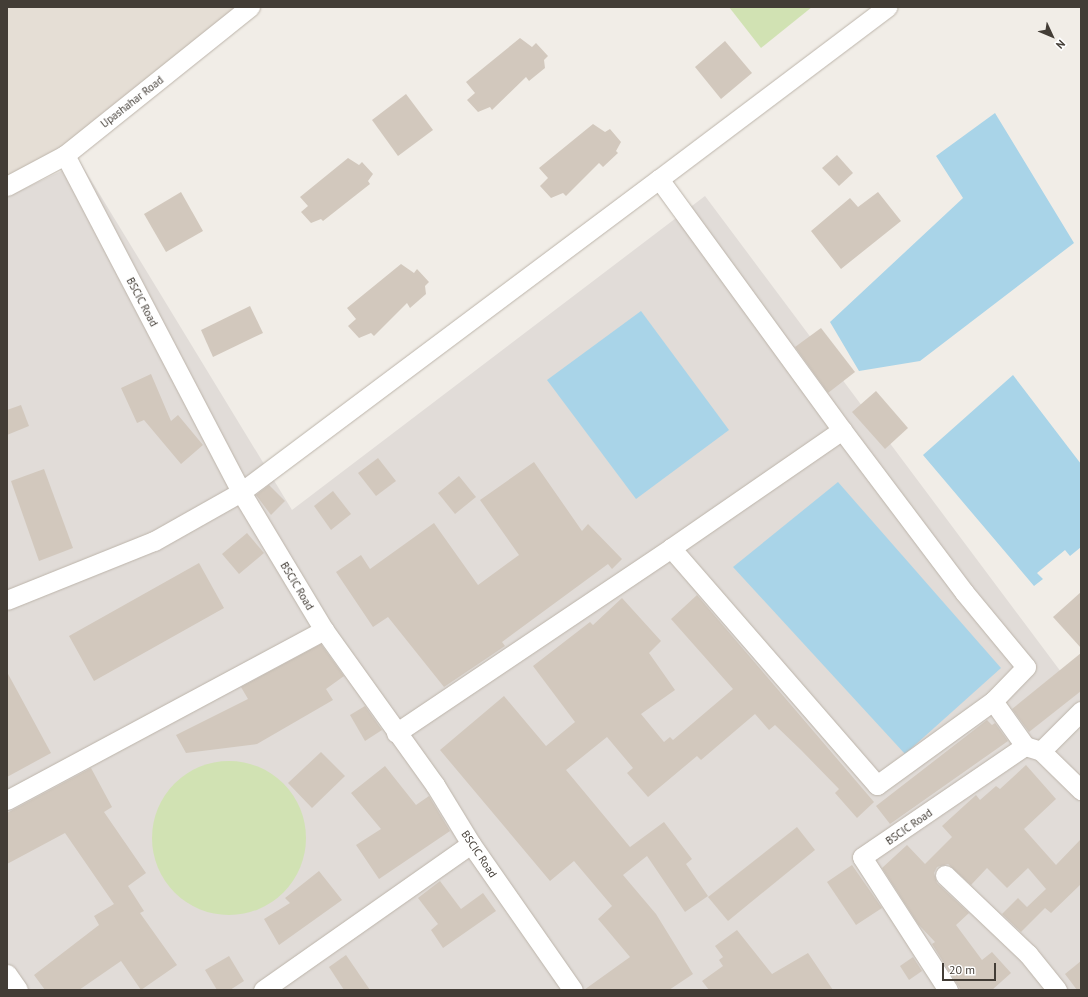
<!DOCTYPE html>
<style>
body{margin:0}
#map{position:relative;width:1088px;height:997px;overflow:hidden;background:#f1ede7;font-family:"PT Sans",sans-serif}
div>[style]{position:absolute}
.residential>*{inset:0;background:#e5ded5}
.industrial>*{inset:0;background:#e1dcd8}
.green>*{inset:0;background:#d1e2b3}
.round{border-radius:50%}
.water>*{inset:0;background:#a9d4e8}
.building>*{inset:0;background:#d2c8bd}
.roads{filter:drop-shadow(0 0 1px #bcb4aa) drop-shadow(0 0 1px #bcb4aa)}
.street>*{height:19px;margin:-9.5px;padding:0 9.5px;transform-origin:9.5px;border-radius:9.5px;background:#fff}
span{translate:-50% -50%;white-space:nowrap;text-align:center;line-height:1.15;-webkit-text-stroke:3px #fff;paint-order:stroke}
.street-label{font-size:11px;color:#433d36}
.frame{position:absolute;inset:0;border:8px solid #433d36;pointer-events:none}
.north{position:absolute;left:1032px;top:16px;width:40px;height:40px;-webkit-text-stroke:3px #fff;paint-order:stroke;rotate:134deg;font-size:11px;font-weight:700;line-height:16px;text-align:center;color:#433d36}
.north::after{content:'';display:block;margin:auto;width:14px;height:18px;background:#433d36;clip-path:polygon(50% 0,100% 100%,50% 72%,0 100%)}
.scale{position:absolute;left:942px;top:963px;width:54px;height:18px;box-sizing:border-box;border:2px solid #433d36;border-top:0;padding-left:5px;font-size:12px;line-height:14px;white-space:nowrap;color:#433d36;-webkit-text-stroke:3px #fff;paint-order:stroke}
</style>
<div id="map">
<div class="residential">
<div style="clip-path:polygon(7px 7px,246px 7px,78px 149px,7px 184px)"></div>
</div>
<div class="industrial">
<div style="clip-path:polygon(80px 162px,292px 510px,705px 196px,1073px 688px,1081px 683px,1081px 990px,7px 990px,7px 197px)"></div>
</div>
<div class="green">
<div style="clip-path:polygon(729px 7px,812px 7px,761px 48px)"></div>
<div class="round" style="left:152px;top:761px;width:154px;height:154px"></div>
</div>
<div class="water">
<div style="clip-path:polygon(995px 113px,1074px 243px,920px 361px,859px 371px,830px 322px,963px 198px,936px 156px)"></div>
<div style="clip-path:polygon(641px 311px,729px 430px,636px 499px,547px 380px)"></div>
<div style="clip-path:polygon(1013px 375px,1081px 464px,1081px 547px,1070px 556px,1065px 550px,1037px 573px,1043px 579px,1034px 586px,923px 455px)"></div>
<div style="clip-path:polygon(838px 482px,1001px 668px,905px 754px,733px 567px)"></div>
</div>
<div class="building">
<div style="clip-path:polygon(520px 38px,532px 47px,536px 43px,548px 56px,544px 60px,545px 68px,529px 81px,526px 77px,492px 110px,490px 107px,478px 112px,467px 100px,475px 93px,466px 82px)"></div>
<div style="clip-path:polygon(725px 41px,752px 73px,721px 99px,695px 67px)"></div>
<div style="clip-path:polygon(406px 94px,433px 130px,398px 156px,372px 120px)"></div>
<div style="clip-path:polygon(593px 124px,605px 132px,610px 129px,621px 142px,616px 151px,618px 153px,603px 167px,599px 163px,566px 196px,563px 193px,551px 198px,540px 186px,548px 178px,539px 168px)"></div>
<div style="clip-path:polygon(837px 155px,853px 173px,839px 186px,822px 168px)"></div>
<div style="clip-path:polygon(348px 158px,359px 165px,362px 162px,373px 174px,368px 181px,370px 184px,323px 221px,321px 219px,311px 223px,301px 212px,308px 206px,300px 197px)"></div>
<div style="clip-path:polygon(181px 192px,203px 231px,166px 252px,144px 214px)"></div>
<div style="clip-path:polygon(878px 192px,901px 221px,841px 269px,811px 231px,850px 198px,858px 207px)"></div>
<div style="clip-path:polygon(401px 264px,414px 273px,417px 269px,429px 282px,425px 286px,426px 294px,410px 308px,407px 303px,374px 336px,371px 333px,359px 338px,348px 326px,356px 319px,347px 308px)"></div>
<div style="clip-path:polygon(250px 306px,263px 333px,213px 357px,201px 330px)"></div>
<div style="clip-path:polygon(821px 328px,855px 372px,828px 393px,795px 347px)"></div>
<div style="clip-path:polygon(151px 374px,171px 421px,178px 415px,203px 445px,181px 464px,144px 420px,137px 423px,121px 388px)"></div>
<div style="clip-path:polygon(876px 391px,908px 428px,885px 449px,852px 412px)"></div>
<div style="clip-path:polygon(21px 405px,29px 426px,7px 435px,7px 410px)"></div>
<div style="clip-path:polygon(378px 458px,396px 481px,376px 496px,358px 473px)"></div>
<div style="clip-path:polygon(534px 462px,582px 531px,588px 524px,622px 559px,612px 569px,608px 564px,502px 642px,505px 646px,444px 687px,388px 617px,373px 627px,336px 572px,361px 555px,370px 569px,434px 523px,478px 585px,519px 555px,480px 500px)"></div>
<div style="clip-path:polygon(44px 469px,73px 548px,39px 561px,11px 481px)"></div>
<div style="clip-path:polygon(459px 476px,476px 497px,455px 514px,438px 493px)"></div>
<div style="clip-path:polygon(269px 485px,285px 501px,271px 515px,256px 495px)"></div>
<div style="clip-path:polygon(333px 491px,351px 514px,331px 530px,314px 506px)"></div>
<div style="clip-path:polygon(247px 533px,264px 553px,239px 574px,222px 554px)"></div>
<div style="clip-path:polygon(199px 563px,224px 608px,94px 681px,69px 636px)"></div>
<div style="clip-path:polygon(1081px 592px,1081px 648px,1053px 617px)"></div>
<div style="clip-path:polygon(697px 595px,874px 802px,857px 818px,835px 793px,839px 789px,801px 750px,775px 725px,769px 730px,755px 714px,701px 760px,697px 756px,648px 797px,627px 773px,633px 768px,607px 737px,566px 770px,630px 847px,664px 822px,692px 859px,686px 864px,708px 896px,685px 912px,647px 856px,623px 875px,656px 914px,693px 974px,669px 990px,584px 990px,630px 957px,598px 919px,612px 906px,574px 861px,550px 881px,440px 750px,504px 696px,546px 746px,575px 722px,533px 666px,590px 622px,593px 625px,622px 598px,661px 641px,649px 653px,675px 690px,641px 714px,664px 742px,670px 737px,673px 740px,733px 689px,671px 619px)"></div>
<div style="clip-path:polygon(321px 644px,344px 676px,326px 689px,333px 700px,257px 744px,186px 753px,176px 735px,248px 699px,241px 687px)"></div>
<div style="clip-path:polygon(1081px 653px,1081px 691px,1029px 732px,1012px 709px)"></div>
<div style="clip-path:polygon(7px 672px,51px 753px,7px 777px)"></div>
<div style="clip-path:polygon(365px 706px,382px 730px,365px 741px,350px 715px)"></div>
<div style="clip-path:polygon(987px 720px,992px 725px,995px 723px,1008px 741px,890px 824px,876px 806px)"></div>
<div style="clip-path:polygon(321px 752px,345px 776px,312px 808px,288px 783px)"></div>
<div style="clip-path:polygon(1026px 765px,1056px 799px,1024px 829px,1056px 865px,1081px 839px,1081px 884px,1051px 913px,1045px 908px,1021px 932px,1002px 914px,1018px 898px,1027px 907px,1046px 889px,1028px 868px,1007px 888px,987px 868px,971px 885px,948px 864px,937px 867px,934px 873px,937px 883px,969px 913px,956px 925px,982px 960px,992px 952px,1011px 973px,992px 990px,961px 990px,932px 944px,935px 942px,918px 924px,882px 868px,907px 845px,925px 864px,952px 837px,942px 826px,976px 795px,980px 800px,996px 786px,1000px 789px)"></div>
<div style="clip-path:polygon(385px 766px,416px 805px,429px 796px,450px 831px,379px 879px,356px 845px,381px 829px,351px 793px)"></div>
<div style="clip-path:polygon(91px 768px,112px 807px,104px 812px,146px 873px,128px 886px,144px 911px,140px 913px,177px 965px,141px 990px,121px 961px,79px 990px,45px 990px,34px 975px,99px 925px,94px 916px,114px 904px,65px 833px,7px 864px,7px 813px)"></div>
<div style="clip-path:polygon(797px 827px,815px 850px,728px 921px,708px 897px)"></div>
<div style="clip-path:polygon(852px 865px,882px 908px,856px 925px,827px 882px)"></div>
<div style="clip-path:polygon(319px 871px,342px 900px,279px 945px,264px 919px,290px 903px,285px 898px)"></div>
<div style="clip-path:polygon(440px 881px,461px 909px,483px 893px,496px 911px,443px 948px,431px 930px,438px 924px,418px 898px)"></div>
<div style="clip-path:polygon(737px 930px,772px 974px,808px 953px,833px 990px,709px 990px,702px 981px,723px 966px,719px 960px,723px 957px,715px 946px)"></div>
<div style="clip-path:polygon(346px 955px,370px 990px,344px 990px,329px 967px)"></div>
<div style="clip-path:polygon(229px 956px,244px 981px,230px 990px,217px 990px,205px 970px)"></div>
<div style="clip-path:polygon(913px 957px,922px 971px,909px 980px,900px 966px)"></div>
<div style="clip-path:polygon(1081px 961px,1081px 990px,1077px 990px,1065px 974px)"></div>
</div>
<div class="roads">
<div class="street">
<div style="left:65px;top:155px;width:380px;rotate:62.4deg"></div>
<div style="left:241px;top:492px;width:161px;rotate:59deg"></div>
<div style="left:324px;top:630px;width:191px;rotate:54.4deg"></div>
<div style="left:435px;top:785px;width:69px;rotate:58.6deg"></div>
<div style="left:471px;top:844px;width:178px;rotate:55.1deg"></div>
<div style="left:659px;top:179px;width:286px;rotate:-37deg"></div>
<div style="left:7px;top:186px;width:66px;rotate:-28.1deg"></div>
<div style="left:65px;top:155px;width:237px;rotate:-38.7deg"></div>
<div style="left:671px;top:548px;width:208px;rotate:-34.6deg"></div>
<div style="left:842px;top:430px;width:203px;rotate:53deg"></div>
<div style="left:964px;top:592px;width:97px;rotate:50.4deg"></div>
<div style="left:1026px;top:667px;width:47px;rotate:134.1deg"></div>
<div style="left:7px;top:600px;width:158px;rotate:-21.9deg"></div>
<div style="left:154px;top:541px;width:100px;rotate:-29.4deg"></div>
<div style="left:241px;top:492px;width:522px;rotate:-36.83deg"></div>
<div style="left:659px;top:179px;width:311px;rotate:53.9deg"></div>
<div style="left:396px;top:733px;width:331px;rotate:-33.9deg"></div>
<div style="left:671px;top:548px;width:314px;rotate:49deg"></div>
<div style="left:877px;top:785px;width:143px;rotate:-35.9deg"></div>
<div style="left:993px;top:701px;width:55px;rotate:54.6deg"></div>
<div style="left:1041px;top:751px;width:57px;rotate:-45deg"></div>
<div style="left:7px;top:800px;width:360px;rotate:-28.2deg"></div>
<div style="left:945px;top:875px;width:115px;rotate:43.6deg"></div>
<div style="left:1028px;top:954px;width:46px;rotate:51.1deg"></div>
<div style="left:7px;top:974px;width:19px;rotate:55deg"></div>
<div style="left:263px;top:990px;width:254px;rotate:-35.1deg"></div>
<div style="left:948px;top:990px;width:158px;rotate:-122.9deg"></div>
<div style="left:862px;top:857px;width:197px;rotate:-34.3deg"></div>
<div style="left:1025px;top:746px;width:17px;rotate:17deg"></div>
<div style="left:1041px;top:751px;width:56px;rotate:44.3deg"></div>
</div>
</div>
<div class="street-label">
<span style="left:132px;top:102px;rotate:-38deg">Upashahar Road</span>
<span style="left:142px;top:302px;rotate:62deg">BSCIC Road</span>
<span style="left:297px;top:586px;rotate:59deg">BSCIC Road</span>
<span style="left:909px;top:827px;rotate:-35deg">BSCIC Road</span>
<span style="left:479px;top:854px;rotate:56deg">BSCIC Road</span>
</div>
<div class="frame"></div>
<div class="north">N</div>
<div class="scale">20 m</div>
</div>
